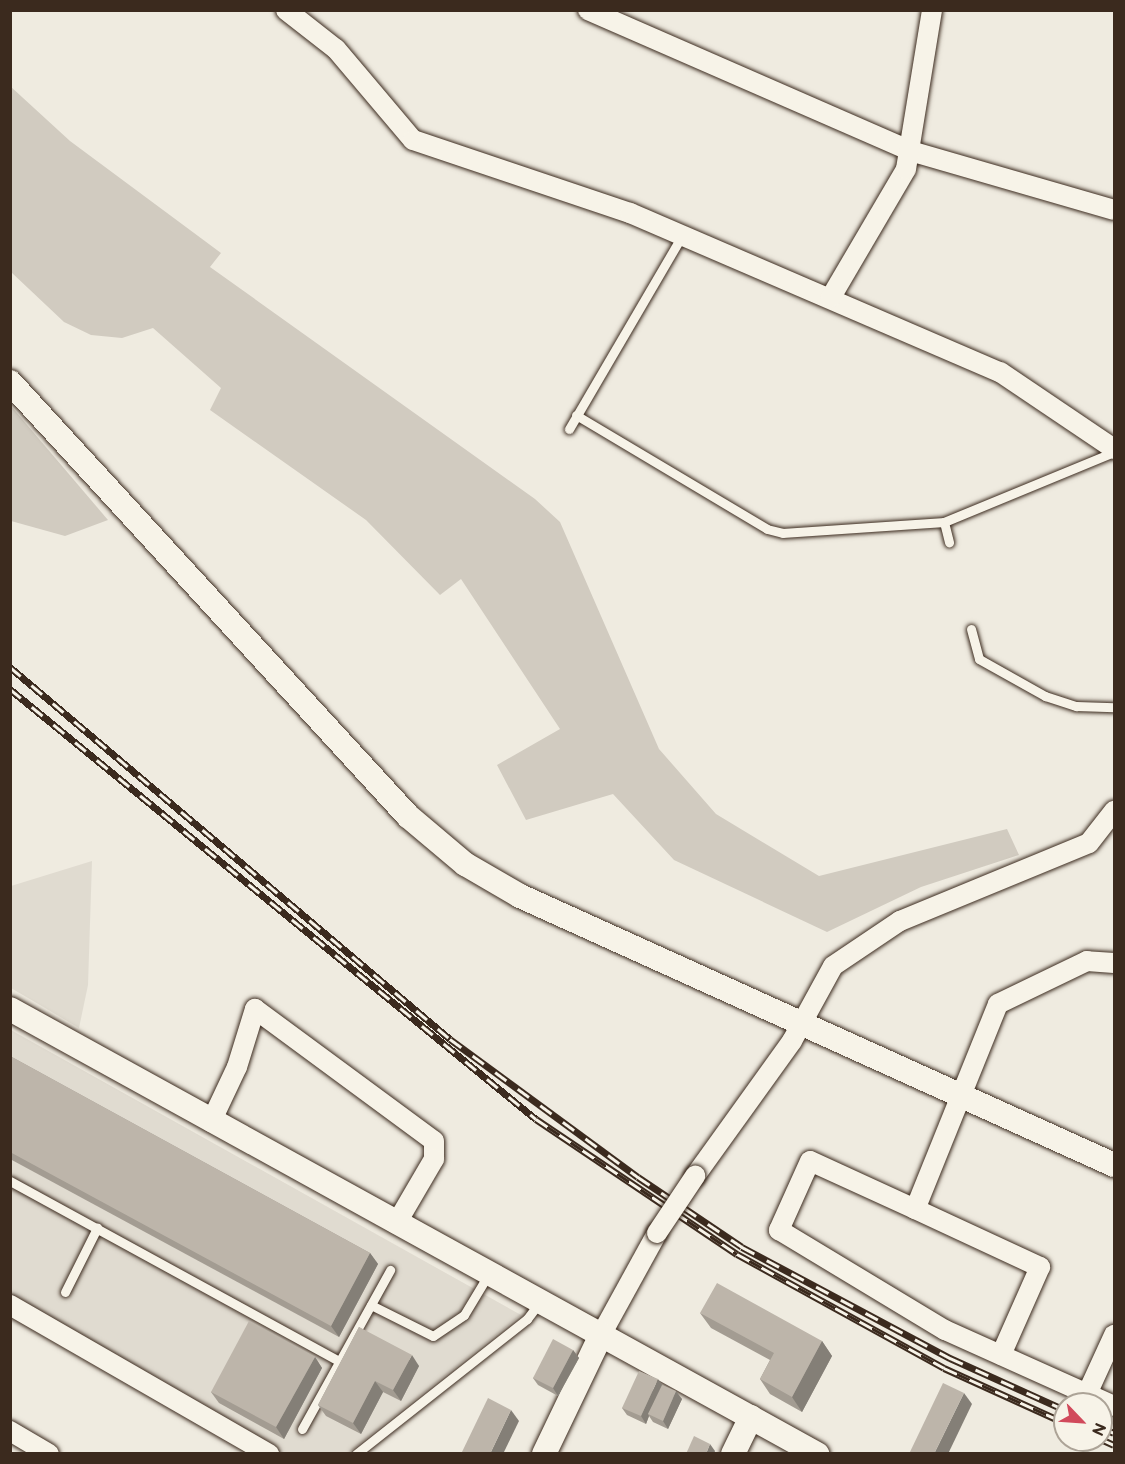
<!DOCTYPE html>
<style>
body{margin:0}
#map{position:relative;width:1125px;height:1464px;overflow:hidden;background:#efebe0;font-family:"Balsamiq Sans",sans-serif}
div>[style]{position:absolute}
.built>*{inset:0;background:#e0dbd0}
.green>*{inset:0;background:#d1cbc0}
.roads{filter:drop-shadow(0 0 2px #3b2a1e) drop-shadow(0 0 2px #3b2a1e)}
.service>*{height:9px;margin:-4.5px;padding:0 4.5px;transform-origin:4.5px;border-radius:4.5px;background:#f7f3e8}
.minor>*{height:20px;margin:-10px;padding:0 10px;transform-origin:10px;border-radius:10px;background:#f7f3e8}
.tertiary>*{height:24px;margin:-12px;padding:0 12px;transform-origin:12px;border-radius:12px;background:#f7f3e8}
.rail>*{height:7px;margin-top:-3.5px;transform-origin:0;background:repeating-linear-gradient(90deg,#f7f3e8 0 14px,#3b2a1e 0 28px);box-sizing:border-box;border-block:2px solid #3b2a1e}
.bridges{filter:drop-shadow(0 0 2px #3b2a1e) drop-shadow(0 0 2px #3b2a1e)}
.minor-bridge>*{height:20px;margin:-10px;padding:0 10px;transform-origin:10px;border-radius:10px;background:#f7f3e8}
.wall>*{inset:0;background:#a39c92}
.shaded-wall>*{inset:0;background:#847f77}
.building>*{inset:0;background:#bdb5aa}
span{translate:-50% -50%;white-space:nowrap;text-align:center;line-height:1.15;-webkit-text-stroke:6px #f7f3e8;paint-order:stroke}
.frame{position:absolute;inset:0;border:12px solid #3b2a1e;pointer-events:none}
.north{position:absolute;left:1053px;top:1392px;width:60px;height:60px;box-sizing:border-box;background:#f7f3e8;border:2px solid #aca397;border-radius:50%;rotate:115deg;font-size:16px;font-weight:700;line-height:24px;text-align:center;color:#3b2a1e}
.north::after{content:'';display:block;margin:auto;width:21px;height:27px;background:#d1495b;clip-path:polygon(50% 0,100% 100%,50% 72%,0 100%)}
</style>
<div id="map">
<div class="built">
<div style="clip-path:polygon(92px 861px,88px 985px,79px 1028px,11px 988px,11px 886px)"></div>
<div style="clip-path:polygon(11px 1030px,521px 1315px,348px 1453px,284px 1454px,11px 1295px)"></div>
</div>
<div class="green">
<div style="clip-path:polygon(10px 86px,70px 141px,221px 253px,210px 267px,535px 499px,560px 522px,659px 749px,716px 814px,819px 876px,1007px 829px,1019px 855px,921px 887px,827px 932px,674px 860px,613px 794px,526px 820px,497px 765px,560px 729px,461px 579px,440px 595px,366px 520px,210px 410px,221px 388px,153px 328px,122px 338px,91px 335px,64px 322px,11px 272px)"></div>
<div style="clip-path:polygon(11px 406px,108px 520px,65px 536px,11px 521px)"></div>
</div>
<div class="roads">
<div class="service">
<div style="left:576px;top:415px;width:222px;rotate:30.8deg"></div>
<div style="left:767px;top:529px;width:16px;rotate:14deg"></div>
<div style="left:783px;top:533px;width:161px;rotate:-3.9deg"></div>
<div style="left:944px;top:522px;width:184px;rotate:-22.4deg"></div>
<div style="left:569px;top:429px;width:226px;rotate:-59.7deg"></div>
<div style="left:944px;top:522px;width:21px;rotate:76deg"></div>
<div style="left:971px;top:629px;width:31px;rotate:75deg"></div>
<div style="left:979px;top:659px;width:76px;rotate:29.3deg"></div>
<div style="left:1045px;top:696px;width:33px;rotate:18deg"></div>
<div style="left:1076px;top:706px;width:38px;rotate:2deg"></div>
<div style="left:10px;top:1181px;width:376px;rotate:28.7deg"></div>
<div style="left:65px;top:1292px;width:72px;rotate:-63.4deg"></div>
<div style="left:371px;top:1305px;width:69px;rotate:26.6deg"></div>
<div style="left:433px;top:1336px;width:37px;rotate:-34deg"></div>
<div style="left:464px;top:1315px;width:47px;rotate:-59deg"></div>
<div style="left:302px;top:1429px;width:182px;rotate:-61deg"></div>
<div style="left:356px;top:1454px;width:218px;rotate:-38.3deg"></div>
<div style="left:527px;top:1319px;width:20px;rotate:-53deg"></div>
</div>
<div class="minor">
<div style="left:286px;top:10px;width:63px;rotate:38deg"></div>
<div style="left:336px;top:49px;width:119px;rotate:49.8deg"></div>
<div style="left:413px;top:140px;width:229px;rotate:18.6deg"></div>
<div style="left:630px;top:213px;width:403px;rotate:23.3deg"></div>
<div style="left:1000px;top:372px;width:138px;rotate:34deg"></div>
<div style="left:588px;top:10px;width:352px;rotate:23.6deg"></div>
<div style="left:910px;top:151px;width:212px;rotate:16.1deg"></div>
<div style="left:831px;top:297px;width:148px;rotate:-59.6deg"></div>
<div style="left:906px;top:169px;width:161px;rotate:-80.7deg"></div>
<div style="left:1114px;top:963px;width:27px;rotate:-176deg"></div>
<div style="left:1087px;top:961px;width:99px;rotate:154.2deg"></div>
<div style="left:998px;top:1004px;width:221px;rotate:112deg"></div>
<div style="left:915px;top:1209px;width:115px;rotate:-155.4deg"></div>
<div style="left:810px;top:1161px;width:76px;rotate:114.2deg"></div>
<div style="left:779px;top:1230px;width:194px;rotate:31.1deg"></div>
<div style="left:945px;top:1330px;width:185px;rotate:24.2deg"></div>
<div style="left:211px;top:1122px;width:61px;rotate:-64.7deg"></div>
<div style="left:237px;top:1067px;width:61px;rotate:-72.8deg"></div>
<div style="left:255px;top:1009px;width:222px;rotate:36.4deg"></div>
<div style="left:434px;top:1141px;width:18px;rotate:90deg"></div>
<div style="left:434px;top:1159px;width:75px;rotate:120.3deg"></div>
<div style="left:695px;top:1176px;width:166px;rotate:-54.3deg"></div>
<div style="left:792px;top:1041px;width:85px;rotate:-61.3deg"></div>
<div style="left:833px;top:966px;width:81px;rotate:-33.9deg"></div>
<div style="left:900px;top:921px;width:204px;rotate:-22.4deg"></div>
<div style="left:1089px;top:843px;width:41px;rotate:-52deg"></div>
<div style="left:915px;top:1209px;width:138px;rotate:24.9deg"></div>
<div style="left:1040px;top:1267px;width:96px;rotate:113.9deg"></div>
<div style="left:10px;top:1305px;width:299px;rotate:29.9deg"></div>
<div style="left:601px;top:1335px;width:116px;rotate:-61.2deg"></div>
<div style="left:1087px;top:1394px;width:65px;rotate:-65.4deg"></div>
<div style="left:10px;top:1431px;width:45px;rotate:30.5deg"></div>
</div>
<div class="tertiary">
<div style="left:10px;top:382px;width:589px;rotate:47.48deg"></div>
<div style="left:408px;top:816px;width:75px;rotate:40.1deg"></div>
<div style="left:465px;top:864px;width:64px;rotate:30.2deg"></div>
<div style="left:520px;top:896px;width:652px;rotate:24.36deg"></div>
<div style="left:10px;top:1009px;width:922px;rotate:28.87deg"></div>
<div style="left:544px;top:1454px;width:132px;rotate:-64.4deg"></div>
<div style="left:733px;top:1454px;width:41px;rotate:-64.1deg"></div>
</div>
</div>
<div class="rail">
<div style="left:10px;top:667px;width:576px;rotate:40.21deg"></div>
<div style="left:450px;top:1039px;width:233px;rotate:36.3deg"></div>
<div style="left:638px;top:1177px;width:125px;rotate:33.9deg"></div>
<div style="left:742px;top:1247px;width:236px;rotate:28.1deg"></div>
<div style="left:950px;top:1358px;width:126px;rotate:24.3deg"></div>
<div style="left:10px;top:689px;width:679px;rotate:39.27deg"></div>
<div style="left:536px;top:1119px;width:242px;rotate:33.9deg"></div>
<div style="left:737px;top:1254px;width:236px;rotate:28.8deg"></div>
<div style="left:944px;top:1368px;width:133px;rotate:24.4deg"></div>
<div style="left:1101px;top:1427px;width:14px;rotate:25deg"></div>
<div style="left:1101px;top:1439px;width:14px;rotate:25deg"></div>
</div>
<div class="bridges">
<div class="minor-bridge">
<div style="left:657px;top:1233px;width:69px;rotate:-56.3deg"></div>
</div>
</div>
<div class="wall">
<div style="clip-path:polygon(10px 1056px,370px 1253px,378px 1264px,339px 1337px,10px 1159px)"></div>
<div style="clip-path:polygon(700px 1313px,822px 1341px,832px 1356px,802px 1412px,770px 1394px,760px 1379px,770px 1360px,711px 1328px)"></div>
<div style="clip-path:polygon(359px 1327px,419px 1366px,401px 1401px,383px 1392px,361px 1434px,326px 1416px,318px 1405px)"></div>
<div style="clip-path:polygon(573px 1350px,579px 1358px,558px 1396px,538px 1385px,533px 1378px)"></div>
<div style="clip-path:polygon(315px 1357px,322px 1368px,284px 1439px,219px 1403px,211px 1392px)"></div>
<div style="clip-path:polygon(662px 1385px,682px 1399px,668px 1429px,653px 1422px,649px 1416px,646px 1424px,627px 1415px,622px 1408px)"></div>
</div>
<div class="shaded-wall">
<div style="clip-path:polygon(370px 1253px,378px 1264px,339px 1337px,331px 1326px)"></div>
<div style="clip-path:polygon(822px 1341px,832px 1356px,802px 1412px,792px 1397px)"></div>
<div style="clip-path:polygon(573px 1350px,579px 1358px,558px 1396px,553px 1388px)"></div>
<div style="clip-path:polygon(412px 1355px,419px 1366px,401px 1401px,393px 1390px)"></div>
<div style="clip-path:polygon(315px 1357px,322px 1368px,284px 1439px,276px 1427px)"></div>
<div style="clip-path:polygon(658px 1379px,663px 1386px,648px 1414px,649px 1416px,646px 1424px,641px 1416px)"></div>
<div style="clip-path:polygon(375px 1381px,383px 1392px,361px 1434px,353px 1423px)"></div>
<div style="clip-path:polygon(676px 1391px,682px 1399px,668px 1429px,663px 1421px)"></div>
<div style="clip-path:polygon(964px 1393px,972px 1404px,948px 1454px,934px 1454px)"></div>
<div style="clip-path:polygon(511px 1410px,519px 1421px,503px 1454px,490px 1454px)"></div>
<div style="clip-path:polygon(710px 1444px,715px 1451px,714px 1454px,706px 1454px)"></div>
</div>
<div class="building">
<div style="clip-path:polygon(10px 1056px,370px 1253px,331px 1326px,10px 1152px)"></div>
<div style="clip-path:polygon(717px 1283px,822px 1341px,792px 1397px,760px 1379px,774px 1353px,700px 1313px)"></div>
<div style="clip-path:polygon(249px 1321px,315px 1357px,276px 1427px,211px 1392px)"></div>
<div style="clip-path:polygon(359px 1327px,412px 1355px,393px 1390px,375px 1381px,353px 1423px,318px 1405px)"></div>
<div style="clip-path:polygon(553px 1339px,573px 1350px,553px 1388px,533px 1378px)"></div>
<div style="clip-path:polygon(639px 1371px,658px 1379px,641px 1416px,622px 1408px)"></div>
<div style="clip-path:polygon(943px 1383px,964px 1393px,934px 1454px,909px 1454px)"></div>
<div style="clip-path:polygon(662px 1385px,676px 1391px,663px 1421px,648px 1414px)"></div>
<div style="clip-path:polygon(488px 1398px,511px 1410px,490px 1454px,461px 1454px)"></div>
<div style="clip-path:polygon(694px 1436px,710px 1444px,706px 1454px,686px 1454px)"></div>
</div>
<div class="frame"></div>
<div class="north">N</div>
</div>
